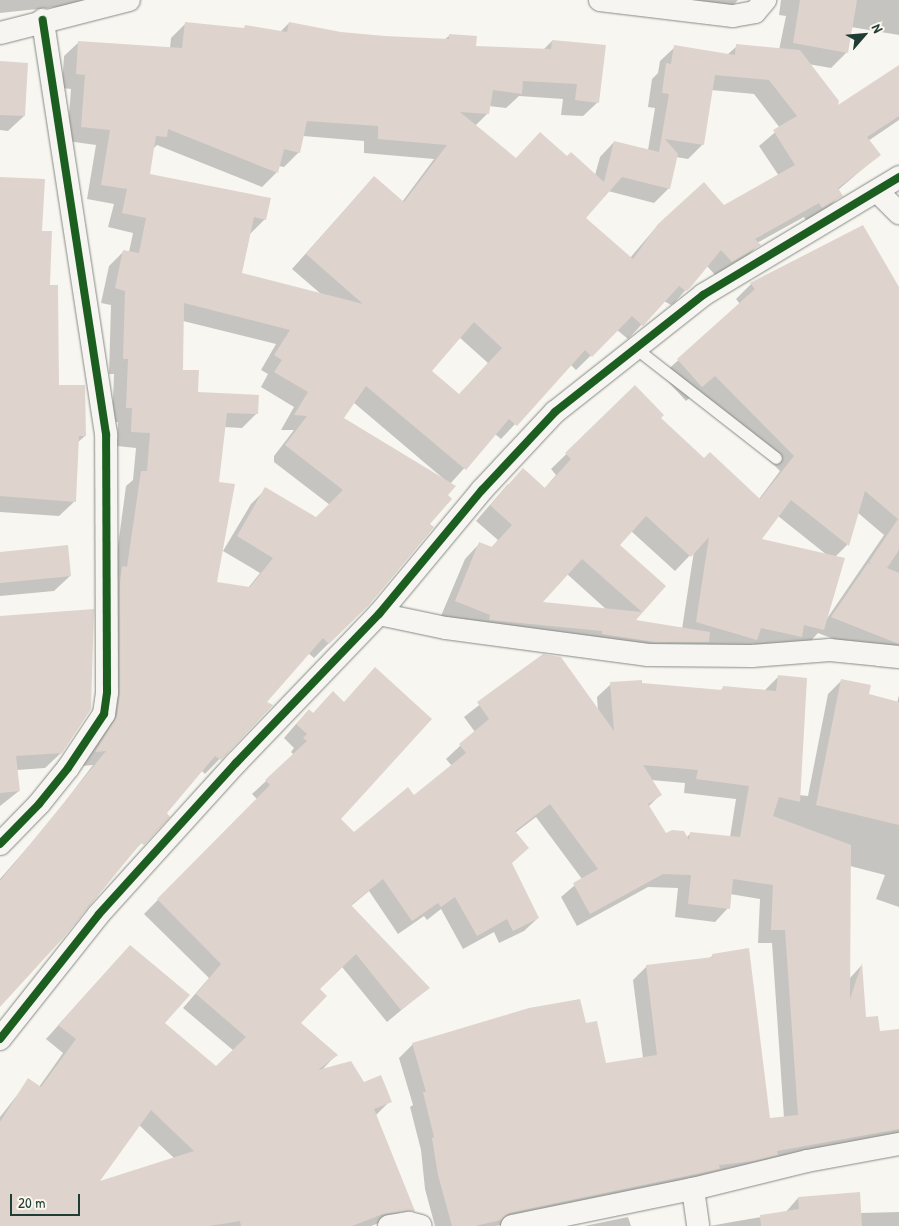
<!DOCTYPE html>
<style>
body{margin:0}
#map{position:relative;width:899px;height:1226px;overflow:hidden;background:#f8f6f0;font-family:"Patrick Hand",sans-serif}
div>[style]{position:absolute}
.shadow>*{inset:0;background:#0003}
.building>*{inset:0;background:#dfd4cd}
.roads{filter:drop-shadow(0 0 1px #868b86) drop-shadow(0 0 1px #868b86)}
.lane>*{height:11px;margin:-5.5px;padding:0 5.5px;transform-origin:5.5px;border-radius:5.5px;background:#f6f5f1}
.street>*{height:22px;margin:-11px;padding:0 11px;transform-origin:11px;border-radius:11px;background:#f6f5f1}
.cycleway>*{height:8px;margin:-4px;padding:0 4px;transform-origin:4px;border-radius:4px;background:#1b5e20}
span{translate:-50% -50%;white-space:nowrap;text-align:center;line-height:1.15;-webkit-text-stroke:4.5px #fbf7ec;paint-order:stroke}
.north{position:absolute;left:839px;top:10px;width:50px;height:50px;-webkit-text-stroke:4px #fbf7ec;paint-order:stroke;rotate:63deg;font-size:14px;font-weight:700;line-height:20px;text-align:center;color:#1f3d34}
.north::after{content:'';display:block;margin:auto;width:18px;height:22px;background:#1f3d34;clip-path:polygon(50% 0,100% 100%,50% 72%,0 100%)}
.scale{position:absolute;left:10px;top:1194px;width:70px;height:22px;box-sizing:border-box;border:2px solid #1f3d34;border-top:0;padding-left:6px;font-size:15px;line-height:18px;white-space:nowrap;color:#1f3d34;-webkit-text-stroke:4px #fbf7ec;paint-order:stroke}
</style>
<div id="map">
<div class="shadow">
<div style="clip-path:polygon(0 0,97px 0,94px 3px,0 13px)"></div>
<div style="clip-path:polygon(645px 0,738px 0,724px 15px)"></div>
<div style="clip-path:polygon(evenodd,781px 0,899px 0,899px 35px,851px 27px,846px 53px,831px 68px,808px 64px,837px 108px,899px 66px,899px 120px,868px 141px,879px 155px,838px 190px,841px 195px,826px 210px,807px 222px,804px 217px,757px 243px,759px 245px,744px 259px,716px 276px,707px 266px,674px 303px,671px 305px,664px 301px,628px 339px,617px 330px,576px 370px,571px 365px,501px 439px,495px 434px,450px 484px,428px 524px,368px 604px,314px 658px,308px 653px,265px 702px,271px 706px,205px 774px,201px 770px,166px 813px,168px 816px,127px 858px,0 1005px,0 879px,48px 824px,93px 765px,82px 766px,103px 732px,114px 576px,126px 486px,133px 480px,136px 448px,117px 446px,118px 422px,112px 422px,114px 374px,109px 374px,111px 305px,101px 303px,109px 266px,124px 251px,129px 252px,133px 233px,108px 227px,114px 204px,87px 199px,96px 145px,67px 141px,71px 89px,62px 88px,64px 56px,79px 42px,170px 48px,171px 38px,186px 23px,280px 32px,289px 23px,341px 34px,444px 40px,450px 35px,475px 47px,543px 50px,552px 41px,598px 102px,583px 116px,561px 115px,563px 99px,519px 96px,506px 108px,489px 106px,488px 113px,475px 126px,515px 160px,567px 158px,595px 175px,600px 157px,614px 142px,648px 150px,655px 108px,648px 107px,652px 79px,658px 73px,660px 61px,675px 47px,727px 55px,737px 46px,779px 50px,786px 16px,779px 15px,781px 0,711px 90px,754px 94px,780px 128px,759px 146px,779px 176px,724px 206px,658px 225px,630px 258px,584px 218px,608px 191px,654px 203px,669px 188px,676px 157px,688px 159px,703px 144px,711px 90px,781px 0,303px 136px,364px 141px,364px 153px,434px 159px,402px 202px,374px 177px,292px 269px,321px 294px,241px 274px,250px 234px,265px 219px,149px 175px,153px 149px,157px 145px,262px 187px,276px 173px,278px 166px,284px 167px,299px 152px,303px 136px,781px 0,183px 321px,276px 344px,261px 370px,268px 374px,261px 387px,294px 407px,281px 430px,294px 430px,274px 456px,274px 462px,330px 505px,316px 519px,266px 489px,251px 504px,223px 551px,260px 573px,248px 588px,215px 583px,218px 483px,224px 427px,242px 428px,257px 413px,196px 394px,182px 371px,183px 321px,781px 0,459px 337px,488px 363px,458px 396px,430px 372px,459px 337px,781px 0,353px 402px,445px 480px,342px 419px,353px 402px)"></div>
<div style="clip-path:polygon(0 62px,24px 116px,8px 131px,0 130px)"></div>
<div style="clip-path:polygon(0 178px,41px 232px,58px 386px,85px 436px,77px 443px,75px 501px,59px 516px,0 512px)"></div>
<div style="clip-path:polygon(evenodd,862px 227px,899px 289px,899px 664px,818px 633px,808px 644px,796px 641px,785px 651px,752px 644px,741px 655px,705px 644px,692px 657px,441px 616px,465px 559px,480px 543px,491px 548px,498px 540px,476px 521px,508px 484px,544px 489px,556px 475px,551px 469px,635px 387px,659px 418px,704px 460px,759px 499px,780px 471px,699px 390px,686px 401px,662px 375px,740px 304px,736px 299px,751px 284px,862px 227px,857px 512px,884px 535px,826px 620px,835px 557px,847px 545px,857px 512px,862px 227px,778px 516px,827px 555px,760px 540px,778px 516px,862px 227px,631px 531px,675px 571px,694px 551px,682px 629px,634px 621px,665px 586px,618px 545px,631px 531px,862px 227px,567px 574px,607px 610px,541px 603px,567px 574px)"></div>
<div style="clip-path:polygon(0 553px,70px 576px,54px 591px,0 596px)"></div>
<div style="clip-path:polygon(0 617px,61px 753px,45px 768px,17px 770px,19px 791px,0 806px)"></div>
<div style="clip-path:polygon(evenodd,543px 655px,598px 711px,597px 697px,611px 684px,720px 691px,723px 688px,765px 690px,778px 677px,799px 795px,808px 796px,828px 694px,842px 680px,868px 695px,897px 703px,899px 695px,899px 907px,876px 899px,885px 875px,850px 866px,849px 979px,861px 966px,864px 1018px,878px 1032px,899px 1030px,899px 1132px,890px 1141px,496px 1226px,435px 1226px,425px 1189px,421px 1150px,410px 1107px,413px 1105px,399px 1058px,413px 1044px,585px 1025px,605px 1065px,643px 1058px,633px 980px,647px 966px,709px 959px,713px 955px,769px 1119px,784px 1118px,772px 943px,758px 943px,760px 899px,730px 894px,728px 908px,715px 922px,675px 917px,678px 888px,648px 887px,577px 926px,561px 897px,582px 879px,536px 817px,515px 833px,511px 864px,538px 918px,524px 931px,499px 943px,494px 932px,463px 949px,441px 909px,427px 920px,424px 916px,398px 934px,369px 891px,351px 906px,428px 988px,387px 1022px,342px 967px,318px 990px,300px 1023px,336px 1055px,321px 1071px,364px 1084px,390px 1101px,375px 1116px,410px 1202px,397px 1216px,371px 1226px,0 1226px,0 1117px,29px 1080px,39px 1087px,63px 1053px,46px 1039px,117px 960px,164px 1024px,216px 1068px,234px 1051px,183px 1008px,209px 978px,144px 914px,257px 799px,252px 794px,294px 755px,291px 752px,294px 748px,284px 738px,296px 724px,310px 711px,340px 819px,354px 834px,414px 797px,452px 766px,446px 759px,475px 732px,464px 717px,543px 655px,651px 780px,685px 783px,684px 793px,736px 799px,730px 837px,691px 833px,686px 838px,666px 835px,648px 807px,660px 795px,651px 780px,543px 655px,139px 1125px,175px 1159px,97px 1183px,139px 1125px)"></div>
<div style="clip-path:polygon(798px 1198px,860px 1213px,899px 1212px,899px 1226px,709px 1226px,785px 1213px)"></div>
<div style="clip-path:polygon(628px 1217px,631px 1226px,584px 1226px)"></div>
</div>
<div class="building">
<div style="clip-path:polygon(800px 0,857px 0,848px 53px,793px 43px)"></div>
<div style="clip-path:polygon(evenodd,185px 22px,244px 28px,245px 25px,287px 32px,289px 22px,341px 32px,385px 36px,449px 39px,449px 34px,477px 36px,476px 46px,551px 49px,552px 40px,606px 45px,599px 103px,575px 100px,577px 84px,523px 81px,522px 94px,493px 90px,489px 114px,460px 112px,516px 158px,540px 132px,567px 156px,571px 152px,604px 182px,614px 141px,659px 152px,669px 94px,662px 93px,666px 63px,671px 64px,674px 45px,735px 55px,736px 44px,800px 50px,839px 101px,838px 105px,899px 65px,899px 116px,867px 137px,881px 155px,838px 188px,843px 196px,822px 208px,819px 203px,755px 239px,761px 245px,732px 262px,721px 250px,690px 288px,686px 291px,679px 286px,643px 326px,632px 316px,592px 357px,585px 350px,517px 426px,509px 419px,466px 470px,366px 386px,344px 418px,456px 486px,448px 495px,452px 499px,430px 524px,434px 527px,369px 605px,329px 644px,323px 638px,267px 702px,273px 705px,221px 760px,215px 756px,167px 813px,170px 817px,144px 845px,141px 843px,64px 937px,0 1007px,0 881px,106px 751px,95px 752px,117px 716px,120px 692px,120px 582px,122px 566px,127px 567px,141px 471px,147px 471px,150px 433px,131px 432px,132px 408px,126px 408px,128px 359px,123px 359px,125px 291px,115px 288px,123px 250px,139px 253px,146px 218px,122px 213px,127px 189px,101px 185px,110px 130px,81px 127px,85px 75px,76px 74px,78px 41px,182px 48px,185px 22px,715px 75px,769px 80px,797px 116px,773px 130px,795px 165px,724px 205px,704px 182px,658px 224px,633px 259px,586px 218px,622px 177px,670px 189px,678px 154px,665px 139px,704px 145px,715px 75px,185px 22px,307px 121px,378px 126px,378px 139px,447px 145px,404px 202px,374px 176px,306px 254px,363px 304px,242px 273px,254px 217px,266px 220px,271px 198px,150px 174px,156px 136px,167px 137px,168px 129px,278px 173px,284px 149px,300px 153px,307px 121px,185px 22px,184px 303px,290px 330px,274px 355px,282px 360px,274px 372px,308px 392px,294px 415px,307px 416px,285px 445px,343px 490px,316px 517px,265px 487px,237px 536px,273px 558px,250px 587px,217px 582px,235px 484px,219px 482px,227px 413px,258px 414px,259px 395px,198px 392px,199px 370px,183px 370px,184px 303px,185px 22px,474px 322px,502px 348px,459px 394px,432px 371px,474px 322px)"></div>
<div style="clip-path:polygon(0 61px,28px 63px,25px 116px,0 115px)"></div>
<div style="clip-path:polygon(0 177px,45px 179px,42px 231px,52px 231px,50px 285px,58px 285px,59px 385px,85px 385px,86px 436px,79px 436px,76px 502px,0 496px)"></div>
<div style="clip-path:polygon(evenodd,863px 225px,899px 287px,899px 550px,887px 568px,899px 573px,899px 644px,831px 617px,868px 563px,872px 564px,869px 562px,898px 519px,865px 491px,849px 546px,791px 500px,762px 539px,845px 558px,824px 630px,804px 625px,802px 637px,761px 628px,757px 640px,696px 622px,709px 537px,691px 557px,646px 516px,620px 545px,666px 586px,636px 620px,710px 632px,709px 642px,655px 642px,602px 634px,602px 631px,489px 620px,490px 615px,455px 601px,479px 542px,492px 547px,512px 525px,490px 505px,523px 468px,545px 488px,571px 459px,565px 453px,635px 385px,664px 415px,661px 418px,704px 458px,710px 452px,760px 499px,794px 456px,715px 376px,702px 387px,677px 359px,755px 289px,750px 283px,863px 225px,582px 559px,642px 612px,543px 602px,582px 559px)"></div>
<div style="clip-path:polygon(68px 545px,71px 576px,0 583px,0 552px)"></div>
<div style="clip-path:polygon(94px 609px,91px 709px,62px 753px,16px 756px,20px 791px,0 793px,0 616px)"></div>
<div style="clip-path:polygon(evenodd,543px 654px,561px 657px,614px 731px,610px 682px,642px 680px,642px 683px,722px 690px,723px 686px,776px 691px,778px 675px,807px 678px,800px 802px,779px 797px,773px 816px,851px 845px,850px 999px,862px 963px,866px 1017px,878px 1016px,880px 1031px,899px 1029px,899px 1129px,777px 1151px,778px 1155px,754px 1161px,719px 1165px,720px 1169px,509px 1213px,501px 1220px,475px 1226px,452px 1226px,438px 1175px,432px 1138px,434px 1137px,423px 1092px,426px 1092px,412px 1043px,529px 1008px,580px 999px,586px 1023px,597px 1021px,606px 1063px,657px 1055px,646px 965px,713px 957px,712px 954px,749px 948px,770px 1118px,798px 1115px,785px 930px,771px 930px,773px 885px,733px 879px,730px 909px,688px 904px,691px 875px,663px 874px,590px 914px,573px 883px,598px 869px,550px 804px,515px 831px,529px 848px,512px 863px,539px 918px,513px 931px,507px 919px,477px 936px,455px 897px,441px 907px,438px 903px,412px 921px,383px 879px,351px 905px,430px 988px,401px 1010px,356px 954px,320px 989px,327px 996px,301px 1023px,338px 1055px,318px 1070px,351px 1061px,364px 1082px,381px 1075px,392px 1102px,374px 1109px,415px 1211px,383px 1214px,352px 1226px,241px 1226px,240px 1221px,209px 1226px,0 1226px,0 1122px,28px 1078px,41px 1087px,76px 1039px,58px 1025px,130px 945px,190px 995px,165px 1023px,216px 1066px,246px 1037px,196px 994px,221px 964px,157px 899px,270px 785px,265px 780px,307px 741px,303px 738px,307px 734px,296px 724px,309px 709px,313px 713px,333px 691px,344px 702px,375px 667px,432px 719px,341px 819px,354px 832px,408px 787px,414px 795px,466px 753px,459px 744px,489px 719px,477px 702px,543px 654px,643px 765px,698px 770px,696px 779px,749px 786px,740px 837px,690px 832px,689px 840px,684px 831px,672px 830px,666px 833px,648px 804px,662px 795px,643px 765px,543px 654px,151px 1110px,194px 1151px,100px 1181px,151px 1110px)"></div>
<div style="clip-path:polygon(841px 679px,871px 685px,869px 694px,899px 702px,899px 825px,816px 805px)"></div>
<div style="clip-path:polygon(860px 1192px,862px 1226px,761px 1226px,760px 1215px,799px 1209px,798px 1197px)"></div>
</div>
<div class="roads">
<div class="lane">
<div style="left:634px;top:347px;width:180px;rotate:38deg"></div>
</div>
<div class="street">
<div style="left:600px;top:0;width:134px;rotate:6.9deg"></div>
<div style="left:733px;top:16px;width:22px;rotate:-10deg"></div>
<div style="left:755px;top:12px;width:16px;rotate:-50deg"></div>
<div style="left:0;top:33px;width:133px;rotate:-14.3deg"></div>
<div style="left:878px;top:192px;width:30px;rotate:45deg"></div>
<div style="left:379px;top:614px;width:68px;rotate:11.8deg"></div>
<div style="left:446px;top:628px;width:204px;rotate:7.6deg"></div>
<div style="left:648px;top:655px;width:104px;rotate:0.6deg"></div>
<div style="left:752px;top:656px;width:78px;rotate:-4.4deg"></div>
<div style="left:830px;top:650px;width:69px;rotate:5.8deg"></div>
<div style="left:0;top:844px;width:56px;rotate:-45.7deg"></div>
<div style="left:39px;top:804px;width:46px;rotate:-51.1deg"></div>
<div style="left:68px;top:768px;width:65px;rotate:-56.3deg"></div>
<div style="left:104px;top:714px;width:22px;rotate:-82deg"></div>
<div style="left:107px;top:692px;width:258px;rotate:-90.2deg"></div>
<div style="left:106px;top:434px;width:419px;rotate:-98.7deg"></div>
<div style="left:0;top:1039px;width:159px;rotate:-51.6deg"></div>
<div style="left:99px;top:914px;width:204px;rotate:-47.8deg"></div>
<div style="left:236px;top:763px;width:207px;rotate:-46.2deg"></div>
<div style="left:379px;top:614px;width:161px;rotate:-50.3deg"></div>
<div style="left:482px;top:490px;width:107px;rotate:-46.9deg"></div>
<div style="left:555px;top:412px;width:189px;rotate:-38.3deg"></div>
<div style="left:703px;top:295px;width:229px;rotate:-31deg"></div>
<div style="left:693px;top:1189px;width:37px;rotate:82deg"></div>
<div style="left:389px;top:1226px;width:20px;rotate:-9deg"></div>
<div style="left:409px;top:1223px;width:12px;rotate:14deg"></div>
<div style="left:512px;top:1226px;width:185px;rotate:-11.6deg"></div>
<div style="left:693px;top:1189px;width:117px;rotate:-13.8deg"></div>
<div style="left:807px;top:1161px;width:94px;rotate:-10.5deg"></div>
</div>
</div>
<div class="cycleway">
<div style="left:0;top:844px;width:56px;rotate:-45.7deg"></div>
<div style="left:39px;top:804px;width:46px;rotate:-51.1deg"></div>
<div style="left:68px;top:768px;width:65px;rotate:-56.3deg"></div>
<div style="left:104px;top:714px;width:22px;rotate:-82deg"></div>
<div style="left:107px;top:692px;width:258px;rotate:-90.2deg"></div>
<div style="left:106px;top:434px;width:419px;rotate:-98.7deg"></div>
<div style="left:0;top:1039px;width:159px;rotate:-51.6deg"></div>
<div style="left:99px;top:914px;width:204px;rotate:-47.8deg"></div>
<div style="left:236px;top:763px;width:207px;rotate:-46.2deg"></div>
<div style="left:379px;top:614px;width:161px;rotate:-50.3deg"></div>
<div style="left:482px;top:490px;width:107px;rotate:-46.9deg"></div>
<div style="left:555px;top:412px;width:189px;rotate:-38.3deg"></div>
<div style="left:703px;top:295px;width:229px;rotate:-31deg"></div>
</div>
<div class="north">N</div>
<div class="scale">20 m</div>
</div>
